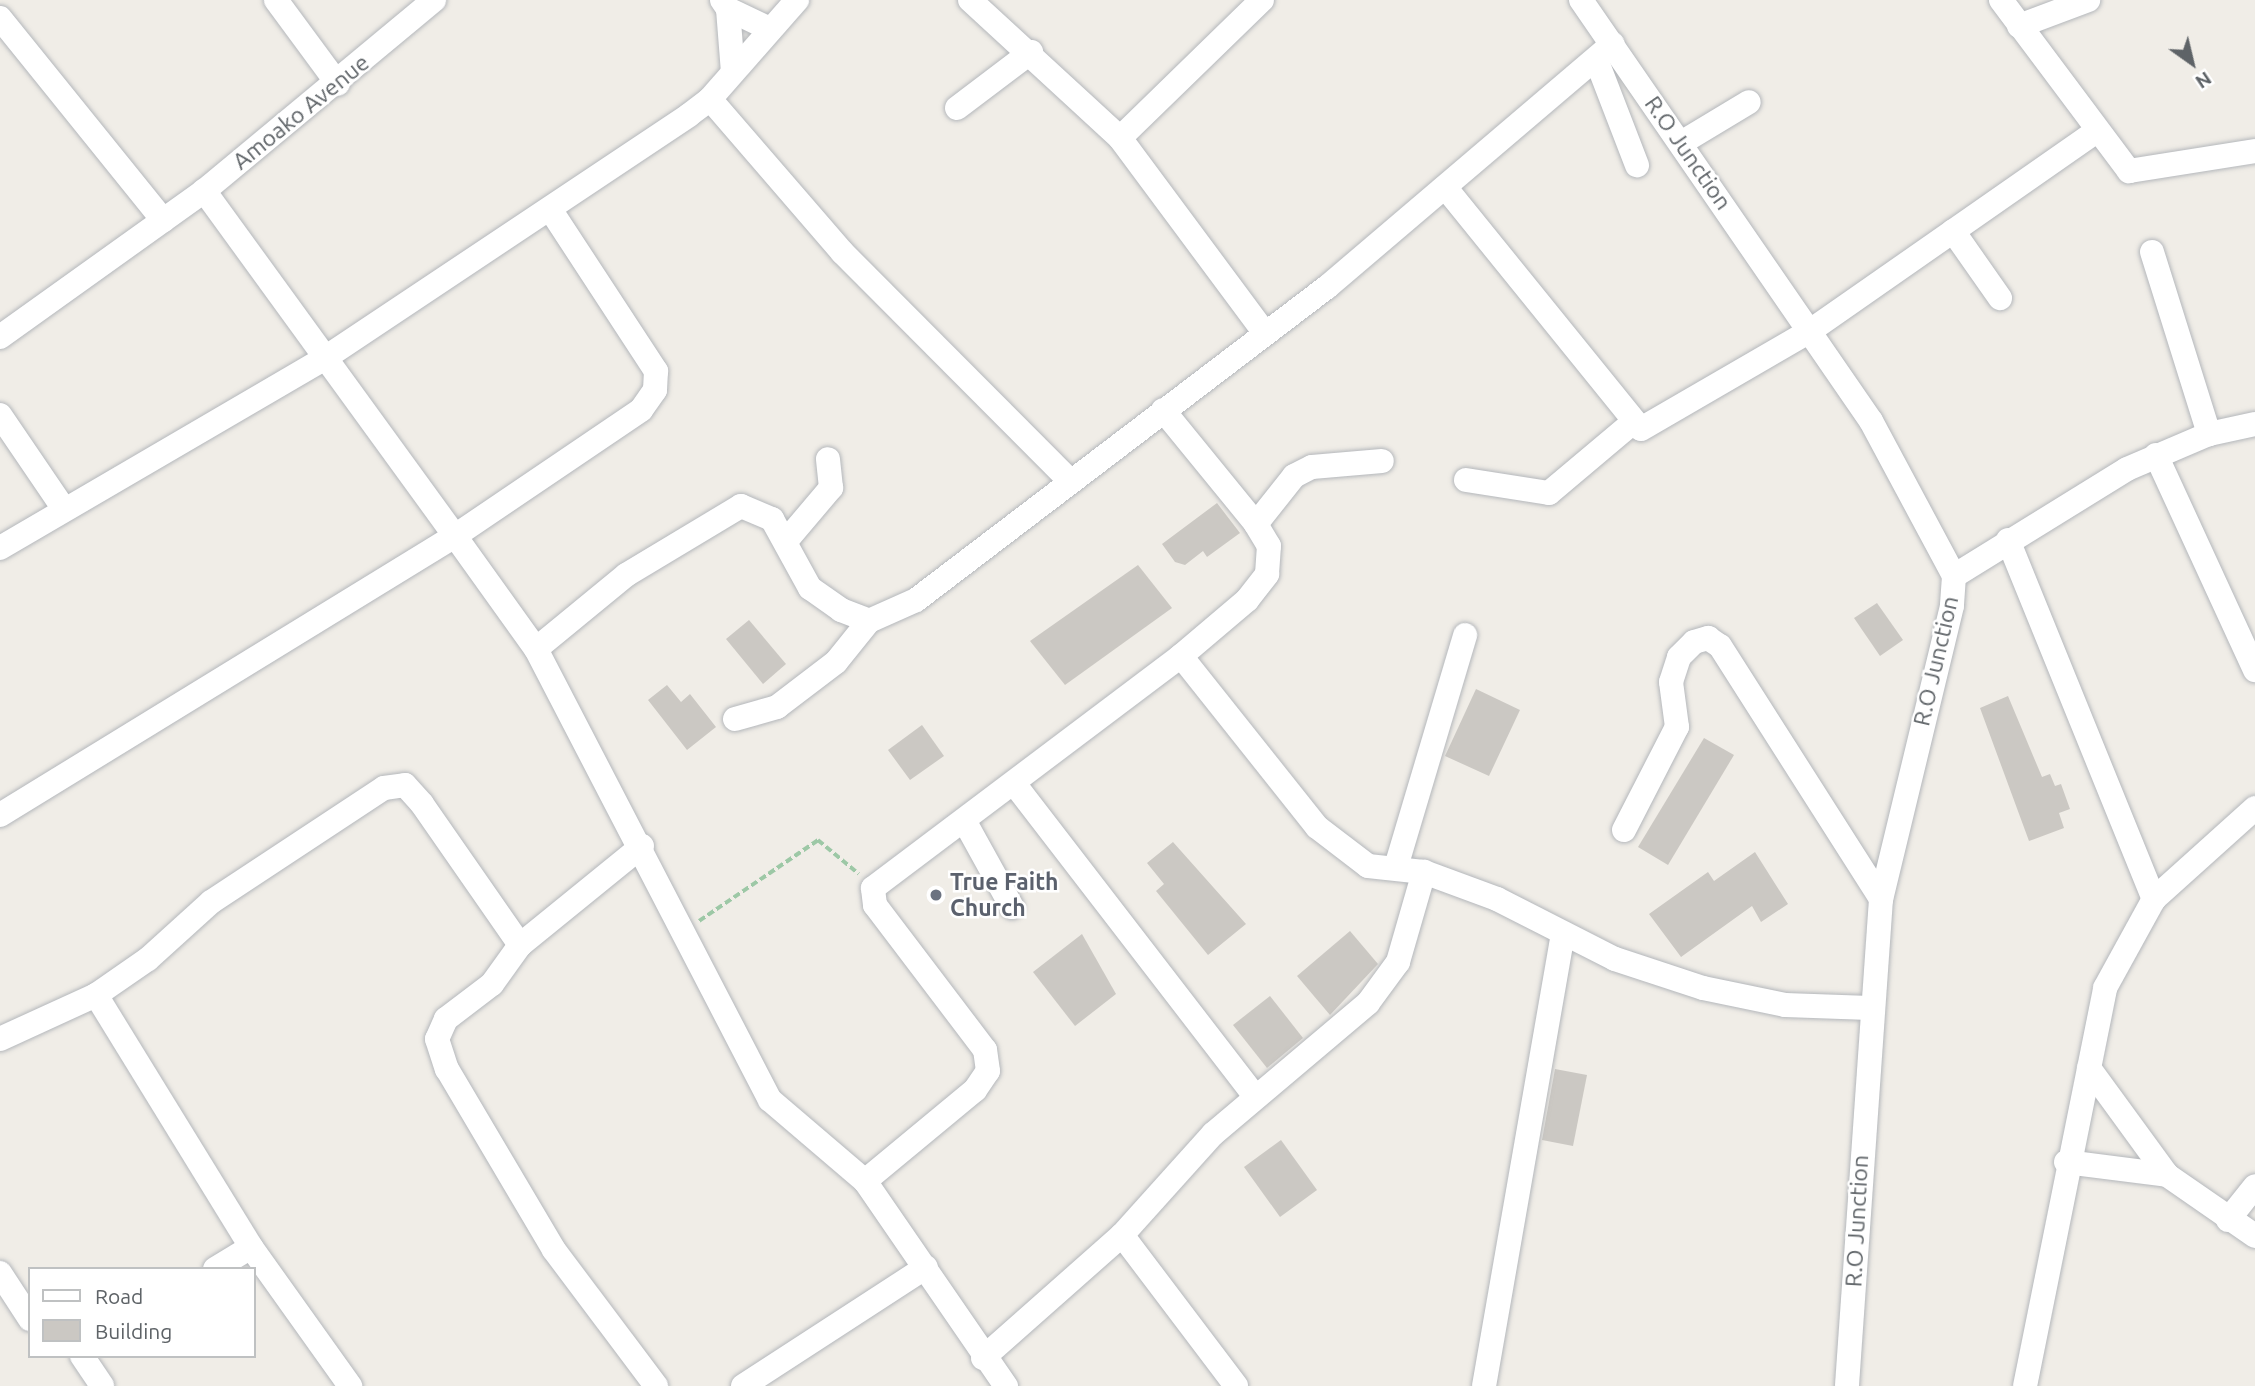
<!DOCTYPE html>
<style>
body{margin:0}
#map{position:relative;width:2255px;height:1386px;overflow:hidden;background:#f0ede7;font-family:Ubuntu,sans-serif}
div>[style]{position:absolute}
.building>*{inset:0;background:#cbc8c3}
.path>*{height:3.5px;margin-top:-1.75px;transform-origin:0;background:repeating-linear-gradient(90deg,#9dc8a6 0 7px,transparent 0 10.5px)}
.roads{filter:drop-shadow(0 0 2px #b4b7bb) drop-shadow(0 0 2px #b4b7bb)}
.minor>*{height:24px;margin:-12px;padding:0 12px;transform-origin:12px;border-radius:12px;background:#fff}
.dots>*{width:19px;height:19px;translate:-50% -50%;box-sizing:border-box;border:4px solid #fff;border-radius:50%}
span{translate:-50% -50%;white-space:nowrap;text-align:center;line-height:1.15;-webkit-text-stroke:5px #fff;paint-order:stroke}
.street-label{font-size:23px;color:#5e6367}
.worship-label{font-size:23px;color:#5b616d;font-weight:700}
.left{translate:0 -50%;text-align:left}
.legend{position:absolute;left:28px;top:1267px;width:228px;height:91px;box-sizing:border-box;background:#fff;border:2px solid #bfc1c2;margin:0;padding:9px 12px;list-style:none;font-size:21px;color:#5e6367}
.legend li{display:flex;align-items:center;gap:14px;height:35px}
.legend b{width:35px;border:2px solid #bfc1c2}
.north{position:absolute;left:2157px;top:28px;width:70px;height:70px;-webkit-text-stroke:5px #fff;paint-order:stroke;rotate:146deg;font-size:19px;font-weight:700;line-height:28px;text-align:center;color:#5e6367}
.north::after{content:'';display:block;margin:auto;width:24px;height:32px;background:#5e6367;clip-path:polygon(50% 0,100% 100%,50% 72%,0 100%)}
</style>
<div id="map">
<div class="building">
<div style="clip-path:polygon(1217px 503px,1240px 533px,1207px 557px,1203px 551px,1185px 565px,1175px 562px,1162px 544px)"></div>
<div style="clip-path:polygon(1138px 565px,1172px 608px,1065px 685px,1030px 641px)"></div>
<div style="clip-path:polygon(1877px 603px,1903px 640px,1880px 656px,1854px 618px)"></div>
<div style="clip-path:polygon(749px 620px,786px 664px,763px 684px,726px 639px)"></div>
<div style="clip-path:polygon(667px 685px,681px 702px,690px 694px,716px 727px,687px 750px,648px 700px)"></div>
<div style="clip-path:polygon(1476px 689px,1520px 710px,1489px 776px,1445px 756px)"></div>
<div style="clip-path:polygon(2008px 696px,2042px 777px,2050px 774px,2055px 786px,2061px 784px,2070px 809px,2059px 813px,2064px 828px,2029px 841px,1980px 708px)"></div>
<div style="clip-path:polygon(922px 725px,944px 756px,910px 780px,888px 750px)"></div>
<div style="clip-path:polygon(1704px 738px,1734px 755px,1668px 865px,1638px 847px)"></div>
<div style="clip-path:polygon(1173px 842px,1246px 924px,1208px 955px,1156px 891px,1164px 884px,1147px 863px)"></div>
<div style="clip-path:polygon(1755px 852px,1788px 904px,1761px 922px,1752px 906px,1681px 957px,1649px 914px,1708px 872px,1714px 881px)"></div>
<div style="clip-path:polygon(1350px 931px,1378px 964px,1330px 1015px,1297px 976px)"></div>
<div style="clip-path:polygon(1082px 934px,1116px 994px,1075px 1026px,1033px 972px)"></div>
<div style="clip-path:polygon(1270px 996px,1303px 1038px,1267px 1068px,1233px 1025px)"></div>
<div style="clip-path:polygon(1555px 1069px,1587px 1075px,1573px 1146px,1542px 1140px)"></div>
<div style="clip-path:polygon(1281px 1140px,1317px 1190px,1280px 1217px,1244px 1167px)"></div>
</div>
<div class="path">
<div style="left:699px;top:921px;width:144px;rotate:-34.2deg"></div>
<div style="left:818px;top:840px;width:53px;rotate:39.7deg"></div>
</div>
<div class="roads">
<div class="minor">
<div style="left:276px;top:0;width:104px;rotate:53.6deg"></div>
<div style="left:722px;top:0;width:11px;rotate:56deg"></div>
<div style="left:728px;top:9px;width:47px;rotate:25.5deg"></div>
<div style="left:970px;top:0;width:204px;rotate:42.6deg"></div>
<div style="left:1120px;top:138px;width:242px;rotate:53.4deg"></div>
<div style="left:1581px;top:0;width:511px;rotate:55.44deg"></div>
<div style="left:1871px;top:421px;width:176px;rotate:61.8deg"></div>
<div style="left:1954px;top:576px;width:30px;rotate:94deg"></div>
<div style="left:1952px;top:606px;width:301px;rotate:103.6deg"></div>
<div style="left:1881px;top:899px;width:488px;rotate:94deg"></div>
<div style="left:2001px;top:0;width:214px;rotate:53.2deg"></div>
<div style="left:2129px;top:171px;width:128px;rotate:-9deg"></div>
<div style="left:728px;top:9px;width:63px;rotate:85.5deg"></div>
<div style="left:0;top:18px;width:260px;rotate:51.1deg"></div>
<div style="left:2019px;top:26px;width:74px;rotate:-20.6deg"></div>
<div style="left:1596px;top:59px;width:114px;rotate:68.9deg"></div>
<div style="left:710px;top:99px;width:203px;rotate:49.2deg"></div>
<div style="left:843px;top:253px;width:319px;rotate:45.1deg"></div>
<div style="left:957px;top:108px;width:93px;rotate:-37.1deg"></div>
<div style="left:1120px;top:138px;width:198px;rotate:-44.2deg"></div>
<div style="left:1681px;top:143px;width:79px;rotate:-31.1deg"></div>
<div style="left:1445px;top:187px;width:311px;rotate:51deg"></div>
<div style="left:1641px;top:429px;width:195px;rotate:-30.1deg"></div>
<div style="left:1810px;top:331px;width:350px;rotate:-34.9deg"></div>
<div style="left:550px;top:209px;width:194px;rotate:56.8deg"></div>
<div style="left:656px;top:371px;width:19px;rotate:93deg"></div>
<div style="left:655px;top:390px;width:24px;rotate:125deg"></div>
<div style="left:641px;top:410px;width:225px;rotate:145.9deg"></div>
<div style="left:455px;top:536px;width:139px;rotate:54.4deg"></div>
<div style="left:536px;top:649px;width:508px;rotate:62.58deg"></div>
<div style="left:770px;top:1100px;width:125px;rotate:40.5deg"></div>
<div style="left:865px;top:1181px;width:249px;rotate:55.5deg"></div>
<div style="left:1953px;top:231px;width:82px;rotate:55deg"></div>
<div style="left:2152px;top:252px;width:191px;rotate:72.6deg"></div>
<div style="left:0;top:337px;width:251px;rotate:-35.6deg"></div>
<div style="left:204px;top:191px;width:299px;rotate:-39.7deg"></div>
<div style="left:0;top:415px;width:114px;rotate:55.8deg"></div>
<div style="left:2156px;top:455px;width:237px;rotate:65.3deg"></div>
<div style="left:1466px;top:480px;width:84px;rotate:8.9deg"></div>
<div style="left:1549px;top:493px;width:107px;rotate:-40.1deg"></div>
<div style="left:1256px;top:524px;width:61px;rotate:-51.6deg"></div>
<div style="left:1294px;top:476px;width:20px;rotate:-27deg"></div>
<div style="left:1312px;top:467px;width:70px;rotate:-4.9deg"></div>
<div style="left:2008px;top:540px;width:388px;rotate:67.9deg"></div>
<div style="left:786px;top:541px;width:70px;rotate:-49.7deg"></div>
<div style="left:831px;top:488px;width:29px;rotate:-96deg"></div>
<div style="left:0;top:548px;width:380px;rotate:-30.3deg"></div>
<div style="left:328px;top:356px;width:434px;rotate:-33.7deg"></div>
<div style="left:689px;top:115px;width:26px;rotate:-37deg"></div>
<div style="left:710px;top:99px;width:132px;rotate:-48.7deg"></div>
<div style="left:1954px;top:576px;width:203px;rotate:-31.7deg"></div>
<div style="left:2127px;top:469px;width:89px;rotate:-23.1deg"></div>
<div style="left:2209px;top:434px;width:47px;rotate:-12.3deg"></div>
<div style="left:536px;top:649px;width:117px;rotate:-39.4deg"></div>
<div style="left:626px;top:575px;width:134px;rotate:-31deg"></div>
<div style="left:741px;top:506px;width:34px;rotate:23deg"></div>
<div style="left:772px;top:519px;width:79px;rotate:61.2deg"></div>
<div style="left:810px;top:588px;width:38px;rotate:35deg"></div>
<div style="left:841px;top:610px;width:30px;rotate:21deg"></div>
<div style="left:869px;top:621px;width:51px;rotate:-24.1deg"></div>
<div style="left:916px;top:600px;width:517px;rotate:-37.29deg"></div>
<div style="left:1327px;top:287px;width:375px;rotate:-40.4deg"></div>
<div style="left:1181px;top:656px;width:218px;rotate:51.5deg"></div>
<div style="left:1317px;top:827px;width:64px;rotate:37.4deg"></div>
<div style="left:1368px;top:866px;width:56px;rotate:6.1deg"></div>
<div style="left:1424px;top:872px;width:78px;rotate:20.3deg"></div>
<div style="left:1497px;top:899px;width:132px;rotate:27deg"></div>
<div style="left:1615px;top:959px;width:93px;rotate:18.2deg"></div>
<div style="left:1703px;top:988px;width:84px;rotate:11.7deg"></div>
<div style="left:1785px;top:1005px;width:85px;rotate:2deg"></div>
<div style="left:735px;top:719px;width:44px;rotate:-15.9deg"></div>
<div style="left:777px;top:707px;width:74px;rotate:-37.3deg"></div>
<div style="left:836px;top:662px;width:53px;rotate:-51.2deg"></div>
<div style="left:1016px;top:786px;width:391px;rotate:52.4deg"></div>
<div style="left:0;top:815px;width:534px;rotate:-31.52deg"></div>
<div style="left:455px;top:536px;width:427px;rotate:-126deg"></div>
<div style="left:965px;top:822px;width:97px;rotate:61.1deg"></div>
<div style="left:1624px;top:830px;width:116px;rotate:-62.8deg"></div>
<div style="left:1677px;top:727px;width:45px;rotate:-97.6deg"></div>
<div style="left:1671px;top:682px;width:26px;rotate:-72deg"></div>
<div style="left:1679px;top:657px;width:21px;rotate:-45deg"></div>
<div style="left:1694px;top:642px;width:15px;rotate:-16deg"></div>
<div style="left:1708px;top:638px;width:14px;rotate:34deg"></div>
<div style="left:1720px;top:646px;width:300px;rotate:57.5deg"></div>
<div style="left:642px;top:846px;width:157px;rotate:140.9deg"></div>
<div style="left:520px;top:945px;width:48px;rotate:125.7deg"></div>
<div style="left:492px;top:984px;width:58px;rotate:142.7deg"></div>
<div style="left:446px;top:1019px;width:22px;rotate:114deg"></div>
<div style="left:437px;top:1039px;width:32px;rotate:72deg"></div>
<div style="left:447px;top:1069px;width:210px;rotate:59.4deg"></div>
<div style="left:554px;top:1250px;width:170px;rotate:53.1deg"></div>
<div style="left:1396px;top:867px;width:242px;rotate:-73.4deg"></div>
<div style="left:96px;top:995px;width:296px;rotate:58.4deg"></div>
<div style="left:251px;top:1247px;width:171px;rotate:54.5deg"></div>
<div style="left:0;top:1039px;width:106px;rotate:-24.6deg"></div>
<div style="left:96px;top:995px;width:63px;rotate:-34.7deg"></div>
<div style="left:148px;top:959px;width:85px;rotate:-42.1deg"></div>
<div style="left:211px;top:902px;width:207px;rotate:-33.4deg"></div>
<div style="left:384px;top:788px;width:21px;rotate:-8deg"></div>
<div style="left:405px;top:785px;width:25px;rotate:48deg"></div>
<div style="left:422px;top:804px;width:172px;rotate:55.2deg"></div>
<div style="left:2089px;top:1068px;width:132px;rotate:53.9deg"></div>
<div style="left:2167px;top:1175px;width:107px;rotate:34.7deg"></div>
<div style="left:2066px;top:1162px;width:102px;rotate:7.3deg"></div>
<div style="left:865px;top:1181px;width:143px;rotate:-39.6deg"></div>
<div style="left:975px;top:1090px;width:23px;rotate:-56deg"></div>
<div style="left:988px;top:1071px;width:21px;rotate:-98deg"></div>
<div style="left:985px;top:1050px;width:182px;rotate:-127.2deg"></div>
<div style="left:875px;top:905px;width:17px;rotate:-97deg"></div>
<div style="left:873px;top:888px;width:386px;rotate:-37deg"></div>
<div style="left:1181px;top:656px;width:87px;rotate:-40.3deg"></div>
<div style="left:1247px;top:600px;width:33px;rotate:-52deg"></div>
<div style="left:1267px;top:574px;width:28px;rotate:-86deg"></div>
<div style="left:1269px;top:546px;width:26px;rotate:-121deg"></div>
<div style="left:1256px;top:524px;width:147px;rotate:-129.2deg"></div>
<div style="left:2228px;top:1220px;width:43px;rotate:-51.5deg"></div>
<div style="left:1122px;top:1235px;width:189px;rotate:52.9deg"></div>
<div style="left:215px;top:1269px;width:42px;rotate:-31.4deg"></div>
<div style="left:0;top:1273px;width:55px;rotate:56.9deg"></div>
<div style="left:82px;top:1356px;width:36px;rotate:56deg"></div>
<div style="left:983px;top:1358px;width:186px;rotate:-41.5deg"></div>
<div style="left:1122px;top:1235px;width:136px;rotate:-48deg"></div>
<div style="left:1213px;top:1134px;width:203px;rotate:-40.2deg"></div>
<div style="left:1368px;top:1003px;width:51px;rotate:-53.8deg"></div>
<div style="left:1398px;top:962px;width:94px;rotate:-73.9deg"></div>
<div style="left:743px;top:1386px;width:218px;rotate:-33deg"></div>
<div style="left:1484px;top:1386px;width:459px;rotate:-80.1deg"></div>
<div style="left:2025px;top:1386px;width:406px;rotate:-78.6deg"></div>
<div style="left:2105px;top:988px;width:102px;rotate:-61.2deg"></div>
<div style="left:2154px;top:899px;width:136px;rotate:-42deg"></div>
</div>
</div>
<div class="dots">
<div style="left:936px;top:895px;background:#6b7280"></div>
</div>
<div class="street-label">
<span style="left:301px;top:112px;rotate:-39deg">Amoako Avenue</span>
<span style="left:1688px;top:153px;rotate:55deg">R.O Junction</span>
<span style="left:1936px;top:661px;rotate:-77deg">R.O Junction</span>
<span style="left:1857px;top:1221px;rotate:-87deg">R.O Junction</span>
</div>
<div class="worship-label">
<span class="left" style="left:950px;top:895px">True Faith<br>Church</span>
</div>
<ul class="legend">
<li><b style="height:9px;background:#fff"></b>Road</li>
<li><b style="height:19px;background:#cbc8c3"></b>Building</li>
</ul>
<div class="north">N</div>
</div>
